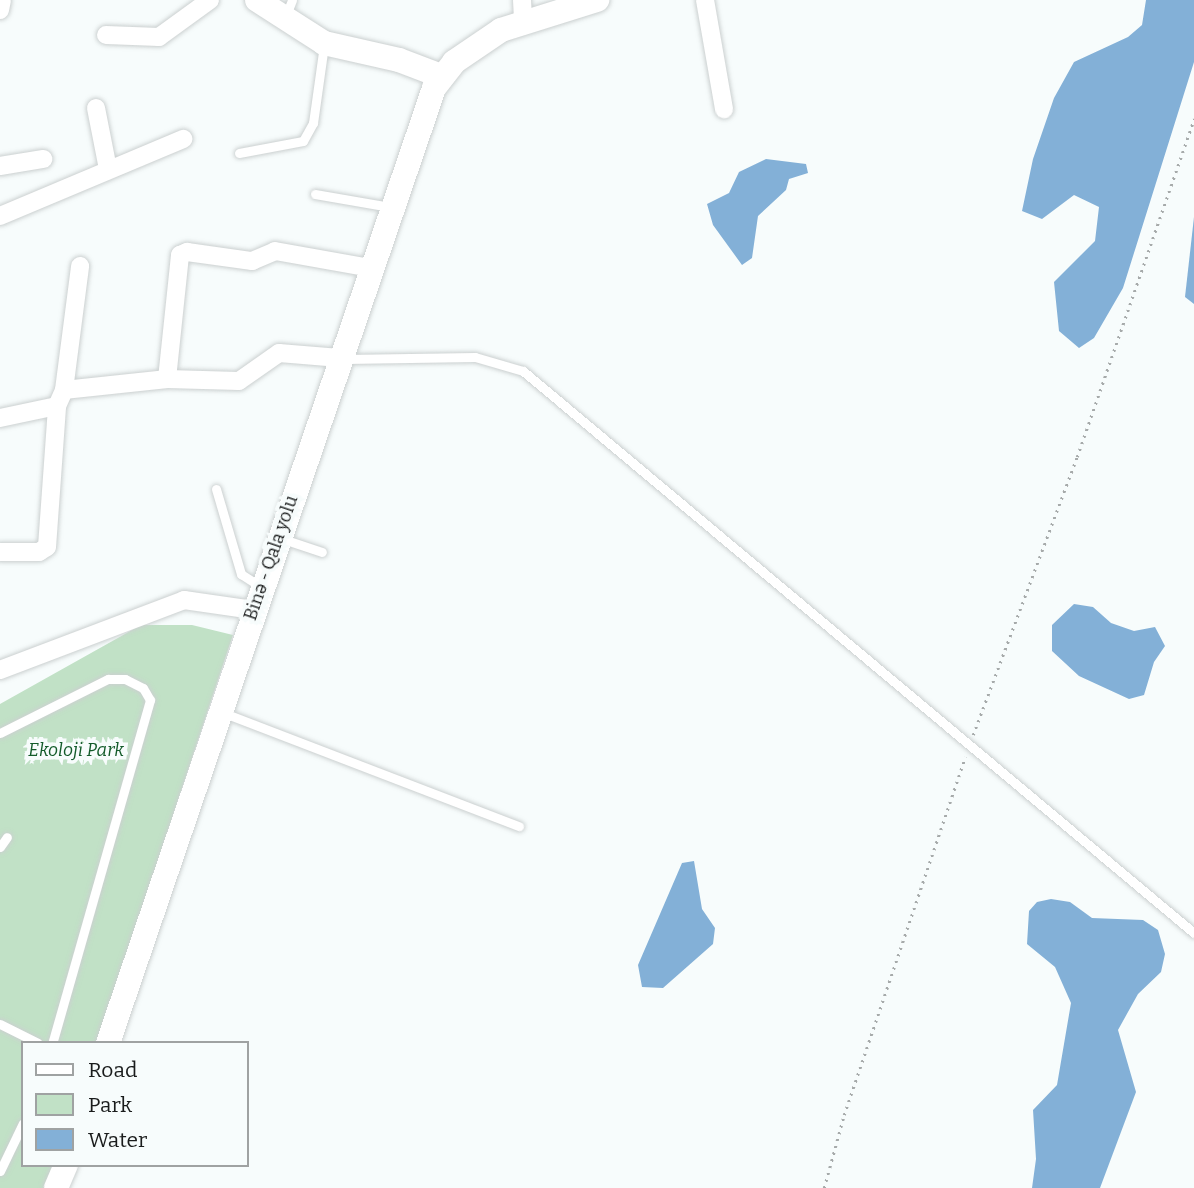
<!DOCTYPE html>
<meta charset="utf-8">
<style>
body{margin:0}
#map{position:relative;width:1194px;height:1188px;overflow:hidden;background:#f7fcfc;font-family:Bitter,serif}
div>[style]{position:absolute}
.green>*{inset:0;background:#c1e1c6}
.water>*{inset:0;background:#83b0d7}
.path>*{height:2.5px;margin-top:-1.25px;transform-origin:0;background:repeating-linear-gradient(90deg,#a6aaaa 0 2px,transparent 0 7px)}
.roads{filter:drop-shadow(0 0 2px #cbd0d0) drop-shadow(0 0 2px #cbd0d0)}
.lane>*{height:9px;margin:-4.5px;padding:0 4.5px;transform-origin:4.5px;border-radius:4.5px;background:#fff}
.street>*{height:18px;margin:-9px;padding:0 9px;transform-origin:9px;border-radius:9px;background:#fff}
.secondary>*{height:24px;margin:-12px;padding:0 12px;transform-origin:12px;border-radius:12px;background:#fff}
span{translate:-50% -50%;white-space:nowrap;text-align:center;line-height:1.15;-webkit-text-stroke:7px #f7fcfc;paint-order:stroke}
.street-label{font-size:18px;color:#1a1c1c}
.park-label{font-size:18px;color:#135b2a;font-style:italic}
.legend{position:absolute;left:21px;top:1041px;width:228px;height:126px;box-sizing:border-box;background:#f7fcfc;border:2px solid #9fa2a2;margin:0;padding:9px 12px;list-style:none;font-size:21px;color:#1a1c1c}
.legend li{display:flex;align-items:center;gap:14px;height:35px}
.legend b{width:35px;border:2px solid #9fa2a2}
</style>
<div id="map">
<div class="green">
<div style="clip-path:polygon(141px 625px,192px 625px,233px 635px,97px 1043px,23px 1043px,23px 1165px,55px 1165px,45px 1188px,0 1188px,0 704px)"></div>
</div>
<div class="water">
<div style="clip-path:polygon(1146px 0,1194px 0,1194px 62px,1123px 288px,1094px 338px,1079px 348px,1059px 331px,1054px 282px,1095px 241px,1099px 207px,1074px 195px,1042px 219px,1022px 211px,1033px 159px,1054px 98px,1074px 62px,1128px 37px,1142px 25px)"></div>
<div style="clip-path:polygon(766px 159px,806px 164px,808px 173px,789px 179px,786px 190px,758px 216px,752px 258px,742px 265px,713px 225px,707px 204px,729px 193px,739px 172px)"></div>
<div style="clip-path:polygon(1194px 217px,1194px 304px,1185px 297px)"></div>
<div style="clip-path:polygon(1074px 604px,1093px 607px,1111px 623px,1134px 631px,1155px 627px,1165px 646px,1154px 662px,1144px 695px,1129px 699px,1079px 676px,1052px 651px,1052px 625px)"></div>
<div style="clip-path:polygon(694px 861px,702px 909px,715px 928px,713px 944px,663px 988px,642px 987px,638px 965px,682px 863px)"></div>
<div style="clip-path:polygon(1051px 899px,1070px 902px,1092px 918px,1143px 920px,1158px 930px,1165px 954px,1161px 972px,1138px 994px,1118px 1030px,1136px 1092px,1100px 1188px,1032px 1188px,1036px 1159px,1033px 1110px,1057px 1085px,1071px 1003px,1055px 967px,1027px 944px,1029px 911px,1037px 902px)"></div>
</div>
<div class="path">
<div style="left:973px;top:735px;width:297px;rotate:-69.5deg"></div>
<div style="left:1077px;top:457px;width:358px;rotate:-70.9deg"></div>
<div style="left:824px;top:1188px;width:76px;rotate:-74.7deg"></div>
<div style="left:844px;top:1115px;width:378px;rotate:-71.3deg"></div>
</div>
<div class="roads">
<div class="lane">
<div style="left:286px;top:15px;width:16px;rotate:-68deg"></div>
<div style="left:239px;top:153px;width:65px;rotate:-10.6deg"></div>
<div style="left:303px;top:141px;width:21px;rotate:-61deg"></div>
<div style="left:313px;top:123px;width:79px;rotate:-82deg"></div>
<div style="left:315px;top:194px;width:76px;rotate:9.8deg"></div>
<div style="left:345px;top:359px;width:130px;rotate:-0.9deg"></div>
<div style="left:475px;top:357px;width:50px;rotate:16.3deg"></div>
<div style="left:523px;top:371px;width:875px;rotate:39.95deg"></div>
<div style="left:216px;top:489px;width:89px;rotate:73.6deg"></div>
<div style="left:241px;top:574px;width:24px;rotate:33deg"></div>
<div style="left:283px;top:539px;width:41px;rotate:18.4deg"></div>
<div style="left:224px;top:713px;width:316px;rotate:21deg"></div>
<div style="left:0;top:733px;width:121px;rotate:-26.6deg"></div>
<div style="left:108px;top:679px;width:17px"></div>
<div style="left:125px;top:679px;width:20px;rotate:27deg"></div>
<div style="left:143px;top:688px;width:14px;rotate:60deg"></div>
<div style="left:150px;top:700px;width:357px;rotate:105.9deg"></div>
<div style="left:0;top:847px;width:12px;rotate:-55deg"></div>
<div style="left:0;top:1024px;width:42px;rotate:26.6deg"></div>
<div style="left:0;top:1171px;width:53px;rotate:-64.4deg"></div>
</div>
<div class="street">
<div style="left:522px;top:0;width:21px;rotate:87deg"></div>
<div style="left:705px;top:0;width:111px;rotate:80.1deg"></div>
<div style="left:0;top:10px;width:10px;rotate:-79deg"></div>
<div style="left:106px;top:35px;width:53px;rotate:2.2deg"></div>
<div style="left:159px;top:37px;width:63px;rotate:-36deg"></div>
<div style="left:96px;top:108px;width:62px;rotate:78.9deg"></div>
<div style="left:0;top:166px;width:44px;rotate:-9.2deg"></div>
<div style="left:0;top:216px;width:199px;rotate:-22.8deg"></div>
<div style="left:167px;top:379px;width:125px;rotate:-84deg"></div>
<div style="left:180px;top:255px;width:8px;rotate:-23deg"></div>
<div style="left:187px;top:252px;width:66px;rotate:7.9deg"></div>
<div style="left:252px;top:261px;width:25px;rotate:-23deg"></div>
<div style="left:275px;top:251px;width:97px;rotate:10.1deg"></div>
<div style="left:64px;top:390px;width:125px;rotate:-82.6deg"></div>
<div style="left:0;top:418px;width:58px;rotate:-11.9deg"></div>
<div style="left:57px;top:406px;width:17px;rotate:-66deg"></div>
<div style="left:64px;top:390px;width:104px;rotate:-6.1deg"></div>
<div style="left:167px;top:379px;width:72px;rotate:1.6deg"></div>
<div style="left:239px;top:381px;width:49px;rotate:-35deg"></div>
<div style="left:279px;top:353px;width:61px;rotate:4.7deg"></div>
<div style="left:0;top:552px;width:39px"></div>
<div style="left:39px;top:552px;width:9px;rotate:-32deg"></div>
<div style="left:47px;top:547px;width:141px;rotate:-85.9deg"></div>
<div style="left:0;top:670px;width:197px;rotate:-20.8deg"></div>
<div style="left:184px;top:600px;width:70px;rotate:8.2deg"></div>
</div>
<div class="secondary">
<div style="left:257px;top:0;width:80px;rotate:32.7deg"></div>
<div style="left:324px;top:43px;width:77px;rotate:12.8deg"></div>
<div style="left:399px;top:60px;width:45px;rotate:20.9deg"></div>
<div style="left:108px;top:1043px;width:1009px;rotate:-71.15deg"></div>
<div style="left:434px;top:88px;width:33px;rotate:-52deg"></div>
<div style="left:454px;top:62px;width:57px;rotate:-34.2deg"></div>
<div style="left:501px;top:30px;width:101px;rotate:-17.4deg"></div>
<div style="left:56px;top:1188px;width:25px;rotate:-67deg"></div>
</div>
</div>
<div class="street-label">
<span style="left:271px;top:558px;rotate:-71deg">Binə - Qala yolu</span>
</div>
<div class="park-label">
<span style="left:76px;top:750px">Ekoloji Park</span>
</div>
<ul class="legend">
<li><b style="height:9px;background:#fff"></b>Road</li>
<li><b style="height:19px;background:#c1e1c6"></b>Park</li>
<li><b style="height:19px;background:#83b0d7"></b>Water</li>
</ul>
</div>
